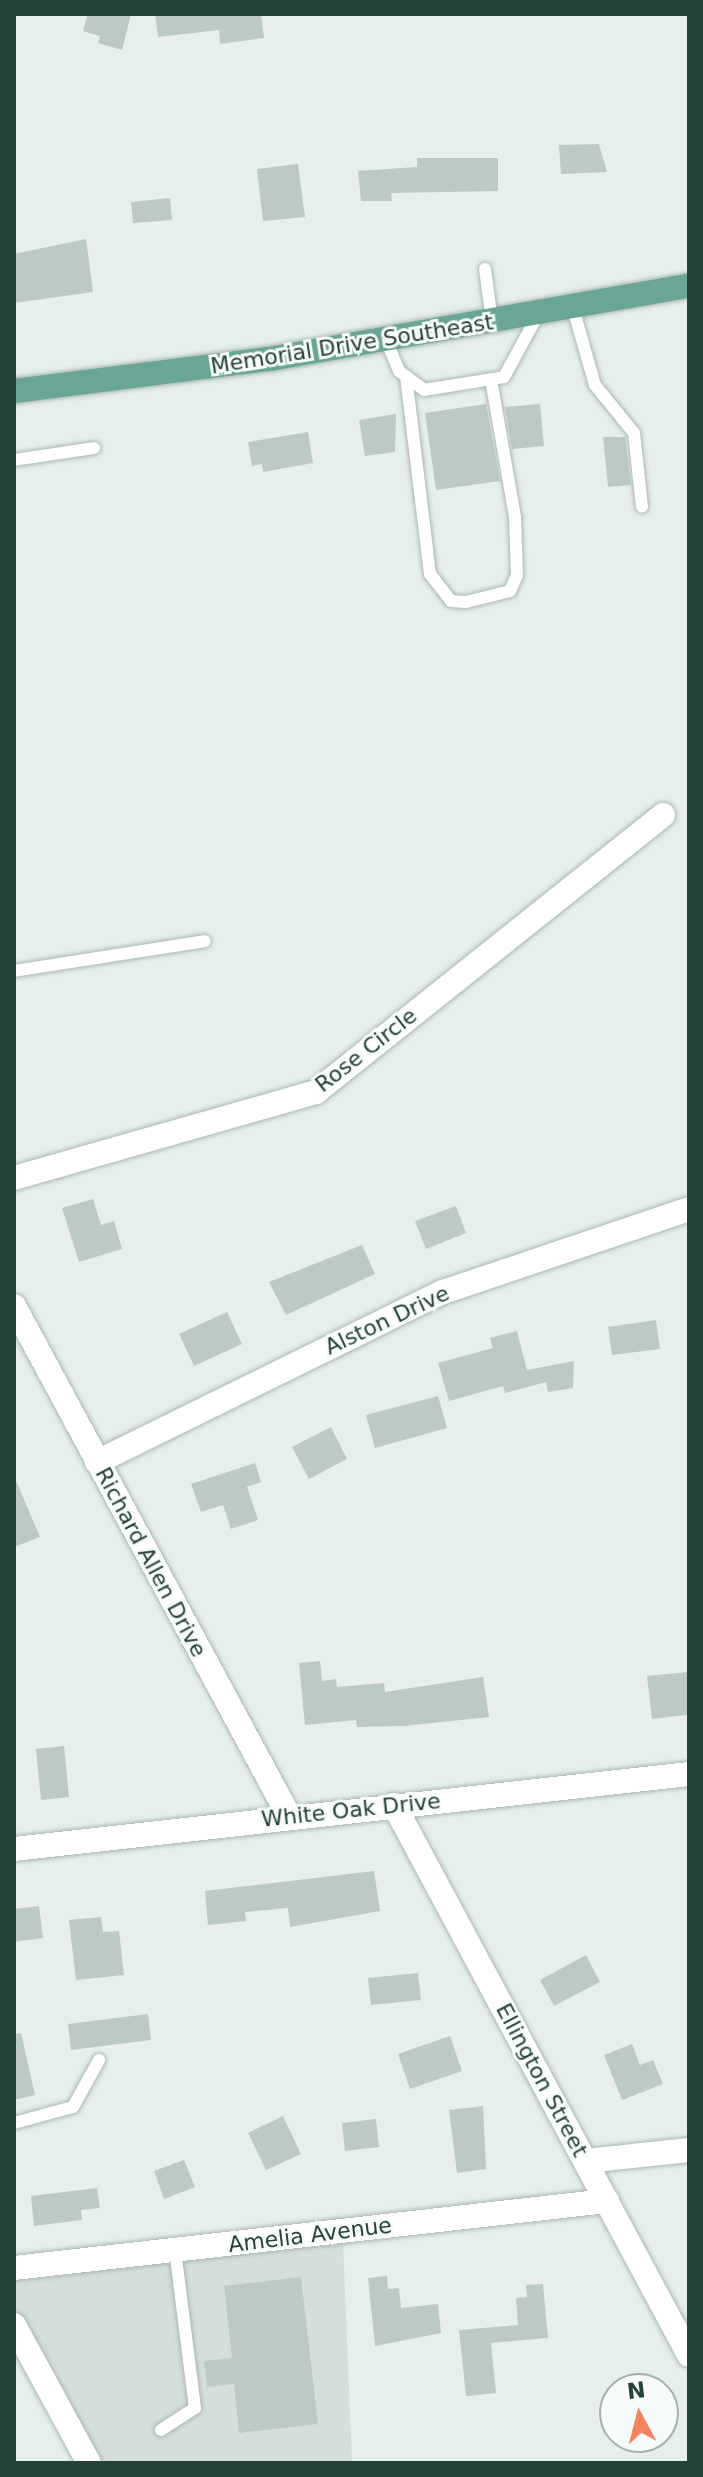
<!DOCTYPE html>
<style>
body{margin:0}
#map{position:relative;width:703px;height:2477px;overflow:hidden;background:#e6efeb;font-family:"DejaVu Sans",sans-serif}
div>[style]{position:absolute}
.built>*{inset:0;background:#d4dfda}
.building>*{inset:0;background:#bbcac4}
.roads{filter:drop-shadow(0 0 2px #a8b8b2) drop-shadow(0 0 2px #a8b8b2)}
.lane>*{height:12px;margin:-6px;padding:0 6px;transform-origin:6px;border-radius:6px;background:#fff}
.street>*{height:24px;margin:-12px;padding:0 12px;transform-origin:12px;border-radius:12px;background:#fff}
.secondary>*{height:24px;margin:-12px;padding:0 12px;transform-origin:12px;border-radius:12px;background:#fff}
.primary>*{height:24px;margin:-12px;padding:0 12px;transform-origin:12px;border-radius:12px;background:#6aa596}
span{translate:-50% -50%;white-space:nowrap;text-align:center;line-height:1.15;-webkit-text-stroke:6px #f7fbf9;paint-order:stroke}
.street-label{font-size:22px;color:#24423a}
.frame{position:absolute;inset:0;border:16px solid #24423a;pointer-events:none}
.north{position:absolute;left:599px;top:2373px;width:80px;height:80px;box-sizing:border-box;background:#f7fbf9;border:2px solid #a3b1ad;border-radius:50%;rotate:353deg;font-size:22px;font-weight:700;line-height:32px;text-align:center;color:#24423a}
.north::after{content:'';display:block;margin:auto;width:28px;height:36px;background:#f4845f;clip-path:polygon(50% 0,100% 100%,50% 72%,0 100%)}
</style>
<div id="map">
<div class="built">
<div style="clip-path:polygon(342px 2217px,352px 2463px,86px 2463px,14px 2323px,14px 2278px)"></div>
</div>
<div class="building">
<div style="clip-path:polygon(88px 14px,131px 14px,122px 50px,98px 43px,100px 36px,83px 31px)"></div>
<div style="clip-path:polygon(155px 14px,261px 14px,264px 38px,220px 44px,219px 30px,158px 37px)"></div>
<div style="clip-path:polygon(599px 144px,607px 172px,561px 174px,559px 145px)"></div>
<div style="clip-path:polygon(417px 158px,498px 158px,498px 191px,391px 193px,392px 201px,361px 201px,358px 171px,417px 167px)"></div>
<div style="clip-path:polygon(298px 164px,305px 217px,263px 221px,257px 169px)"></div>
<div style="clip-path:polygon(170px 198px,172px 220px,133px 223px,131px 202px)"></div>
<div style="clip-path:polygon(86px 239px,93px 292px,14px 303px,14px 254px)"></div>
<div style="clip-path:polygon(486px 404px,500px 481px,436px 490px,425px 413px)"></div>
<div style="clip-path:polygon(540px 404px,544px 446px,512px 449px,505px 407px)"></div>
<div style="clip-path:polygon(396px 414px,395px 452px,365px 456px,359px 420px)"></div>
<div style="clip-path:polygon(308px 432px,313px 463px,263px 472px,262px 464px,252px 466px,248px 442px)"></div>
<div style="clip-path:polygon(603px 437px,625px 437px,631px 485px,608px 487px)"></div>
<div style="clip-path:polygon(93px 1199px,101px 1225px,114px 1221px,122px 1249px,79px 1262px,62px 1208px)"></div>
<div style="clip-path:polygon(456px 1206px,466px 1233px,426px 1249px,415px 1221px)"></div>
<div style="clip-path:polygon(362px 1245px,375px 1274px,286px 1315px,269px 1282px)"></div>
<div style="clip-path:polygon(227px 1312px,242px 1344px,194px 1366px,179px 1334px)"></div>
<div style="clip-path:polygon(656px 1320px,660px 1349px,612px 1355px,608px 1327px)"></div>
<div style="clip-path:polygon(517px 1331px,527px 1370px,574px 1361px,573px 1388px,548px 1392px,546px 1382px,505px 1393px,503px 1386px,449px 1401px,438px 1363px,493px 1348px,490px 1338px)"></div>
<div style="clip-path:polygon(438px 1396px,447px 1428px,375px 1448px,366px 1415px)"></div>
<div style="clip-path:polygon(331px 1427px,347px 1459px,309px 1479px,292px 1447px)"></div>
<div style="clip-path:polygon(255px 1463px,261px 1482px,247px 1487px,258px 1520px,231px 1529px,223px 1505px,201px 1512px,191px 1484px)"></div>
<div style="clip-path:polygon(14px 1476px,40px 1537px,14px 1547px)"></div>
<div style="clip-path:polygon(320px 1661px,322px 1681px,336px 1679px,337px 1687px,384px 1683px,385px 1692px,483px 1677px,489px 1717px,404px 1726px,357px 1727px,356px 1720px,305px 1725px,299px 1663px)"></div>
<div style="clip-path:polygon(689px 1672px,687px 1715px,652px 1719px,647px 1676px)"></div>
<div style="clip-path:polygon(64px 1746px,69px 1797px,41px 1800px,36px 1749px)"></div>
<div style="clip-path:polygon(374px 1871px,380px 1911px,290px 1927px,288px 1908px,245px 1912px,246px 1921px,208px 1925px,205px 1891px)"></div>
<div style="clip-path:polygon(39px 1906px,43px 1938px,14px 1942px,14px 1909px)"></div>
<div style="clip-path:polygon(101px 1917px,103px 1932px,119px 1931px,124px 1975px,76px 1980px,69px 1920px)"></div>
<div style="clip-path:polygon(586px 1955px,600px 1982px,554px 2006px,540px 1980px)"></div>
<div style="clip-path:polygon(418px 1973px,421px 2000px,371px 2005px,368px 1978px)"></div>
<div style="clip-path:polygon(148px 2014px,151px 2040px,71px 2050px,68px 2024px)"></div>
<div style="clip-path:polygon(21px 2033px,35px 2095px,14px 2100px,14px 2034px)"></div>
<div style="clip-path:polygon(450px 2036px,462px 2071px,410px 2089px,398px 2054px)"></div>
<div style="clip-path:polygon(632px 2044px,640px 2065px,653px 2060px,663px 2084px,622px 2100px,604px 2055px)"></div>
<div style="clip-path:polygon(483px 2106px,486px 2169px,457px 2173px,449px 2110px)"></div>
<div style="clip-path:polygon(283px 2116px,301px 2154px,266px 2170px,248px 2133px)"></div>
<div style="clip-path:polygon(376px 2119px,379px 2147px,345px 2151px,342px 2123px)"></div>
<div style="clip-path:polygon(184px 2160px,195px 2187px,164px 2199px,154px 2171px)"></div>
<div style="clip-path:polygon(97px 2188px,100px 2208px,81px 2210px,82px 2220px,34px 2226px,31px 2196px)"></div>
<div style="clip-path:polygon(387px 2276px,388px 2289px,399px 2288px,401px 2308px,438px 2304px,441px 2333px,375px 2346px,368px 2278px)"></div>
<div style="clip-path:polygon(301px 2277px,318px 2424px,239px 2433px,234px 2384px,207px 2387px,204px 2361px,232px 2358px,224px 2286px)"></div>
<div style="clip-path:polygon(543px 2284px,548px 2338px,491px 2343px,496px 2393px,466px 2396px,459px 2330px,518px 2325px,516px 2298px,527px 2297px,526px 2285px)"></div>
</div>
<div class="roads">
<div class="lane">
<div style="left:485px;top:269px;width:52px;rotate:82.3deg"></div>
<div style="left:573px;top:308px;width:80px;rotate:74.1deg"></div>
<div style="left:595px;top:385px;width:62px;rotate:50.9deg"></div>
<div style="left:634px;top:433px;width:74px;rotate:83.8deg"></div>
<div style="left:386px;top:340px;width:34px;rotate:67deg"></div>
<div style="left:399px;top:371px;width:31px;rotate:37deg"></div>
<div style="left:424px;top:390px;width:81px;rotate:-9.2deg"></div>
<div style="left:504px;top:377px;width:71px;rotate:-61.3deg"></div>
<div style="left:406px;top:376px;width:199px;rotate:83.1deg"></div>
<div style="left:430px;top:574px;width:34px;rotate:52deg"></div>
<div style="left:451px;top:601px;width:15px;rotate:4deg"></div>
<div style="left:466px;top:602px;width:45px;rotate:-14deg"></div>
<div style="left:510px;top:591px;width:17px;rotate:-66deg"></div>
<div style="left:517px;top:575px;width:58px;rotate:-92deg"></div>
<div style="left:515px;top:517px;width:140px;rotate:-99.9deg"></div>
<div style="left:14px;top:460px;width:81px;rotate:-8.5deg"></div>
<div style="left:14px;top:971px;width:193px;rotate:-8.9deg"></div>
<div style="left:14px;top:2123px;width:61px;rotate:-15.2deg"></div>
<div style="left:73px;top:2107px;width:54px;rotate:-61deg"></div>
<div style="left:161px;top:2430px;width:40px;rotate:-32.9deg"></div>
<div style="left:195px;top:2408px;width:159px;rotate:-97.2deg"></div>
</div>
<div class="street">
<div style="left:14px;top:1178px;width:314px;rotate:-15.9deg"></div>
<div style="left:316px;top:1092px;width:444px;rotate:-38.6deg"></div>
<div style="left:14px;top:1306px;width:579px;rotate:61.67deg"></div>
<div style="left:97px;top:1462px;width:386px;rotate:-26.2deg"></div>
<div style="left:443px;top:1292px;width:260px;rotate:-18.6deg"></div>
<div style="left:394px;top:1805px;width:624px;rotate:61.79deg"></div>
<div style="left:14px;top:1849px;width:679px;rotate:-6.34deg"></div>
<div style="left:586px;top:2161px;width:104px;rotate:-6.1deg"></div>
<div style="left:14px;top:2268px;width:597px;rotate:-6.45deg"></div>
</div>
<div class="secondary">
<div style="left:14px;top:2325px;width:157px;rotate:61.5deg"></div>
</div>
<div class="primary">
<div style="left:14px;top:391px;width:257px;rotate:-7.2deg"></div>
<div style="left:269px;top:359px;width:426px;rotate:-9.9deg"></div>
</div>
</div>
<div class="street-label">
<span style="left:352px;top:344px;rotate:-9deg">Memorial Drive Southeast</span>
<span style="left:366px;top:1050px;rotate:-38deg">Rose Circle</span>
<span style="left:387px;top:1320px;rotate:-25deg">Alston Drive</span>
<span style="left:151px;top:1562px;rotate:62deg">Richard Allen Drive</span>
<span style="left:351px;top:1810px;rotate:-6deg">White Oak Drive</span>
<span style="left:542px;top:2080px;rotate:62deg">Ellington Street</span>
<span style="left:310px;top:2235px;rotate:-7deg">Amelia Avenue</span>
</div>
<div class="frame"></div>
<div class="north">N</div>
</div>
